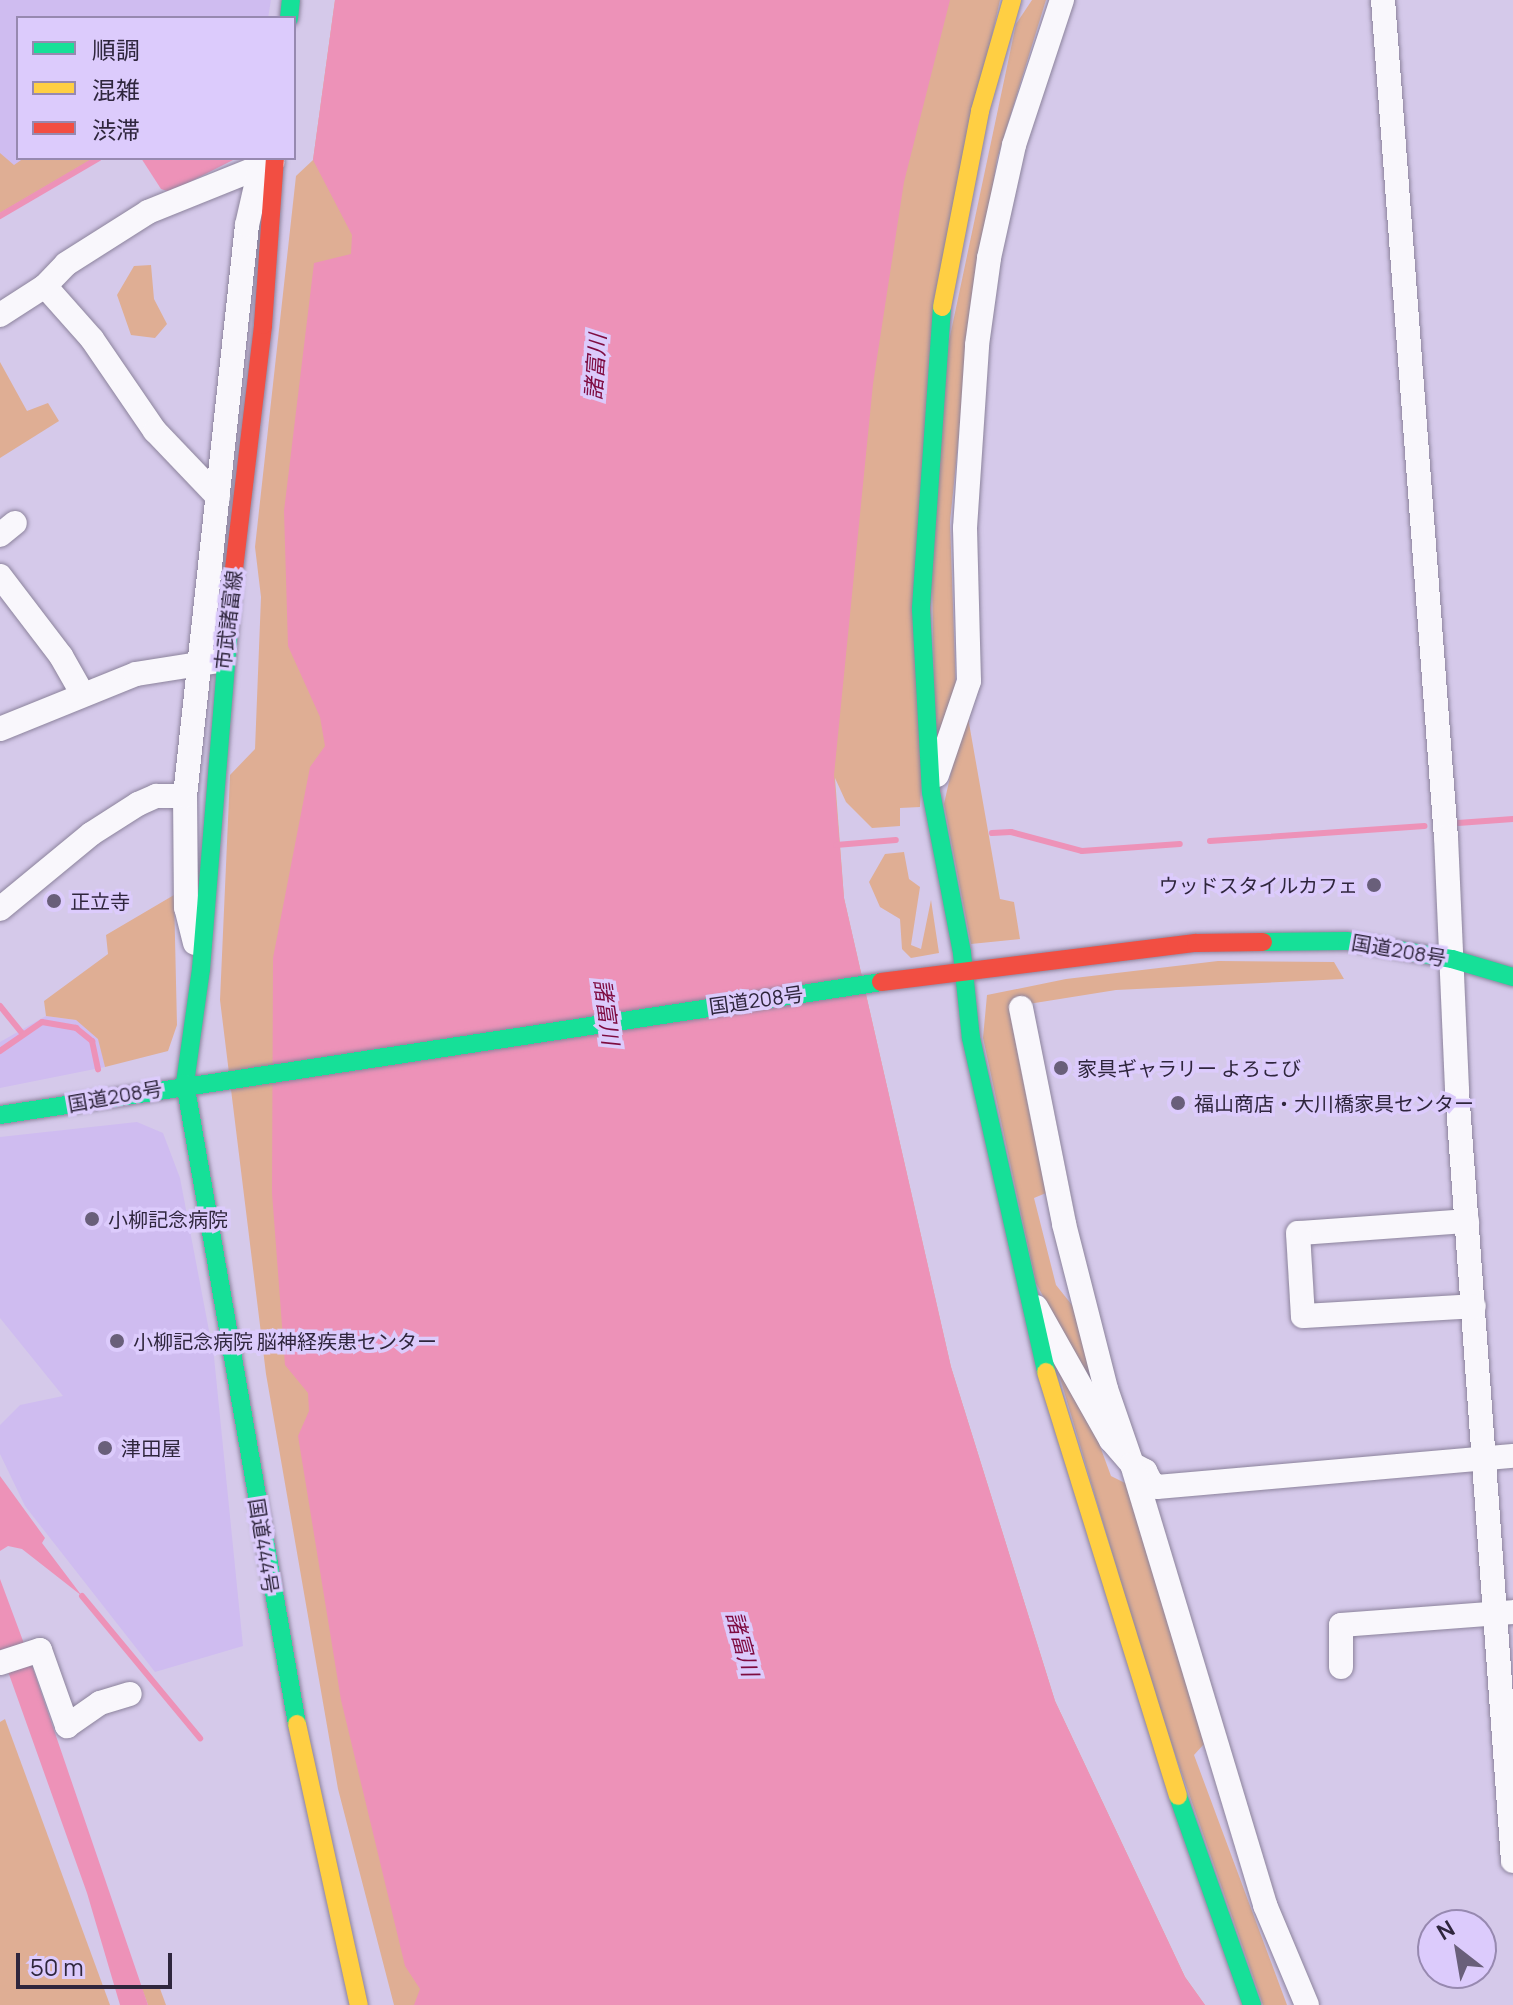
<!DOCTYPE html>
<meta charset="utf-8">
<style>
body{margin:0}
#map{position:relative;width:1513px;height:2005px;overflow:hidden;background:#d5c9ea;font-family:Manrope,"Noto Sans JP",sans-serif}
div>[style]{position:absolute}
.built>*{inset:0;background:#cfbcf0}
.green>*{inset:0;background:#dfae94}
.water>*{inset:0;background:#ed92b8}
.stream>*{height:6px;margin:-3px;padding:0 3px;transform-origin:3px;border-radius:3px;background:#ed92b8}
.roads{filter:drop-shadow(0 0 2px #8c839c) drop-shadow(0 0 2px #8c839c)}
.street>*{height:24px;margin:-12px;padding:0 12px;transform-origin:12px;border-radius:12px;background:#f9f7fc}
.fast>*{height:18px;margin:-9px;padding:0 9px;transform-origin:9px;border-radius:9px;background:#16e098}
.slow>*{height:18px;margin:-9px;padding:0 9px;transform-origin:9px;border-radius:9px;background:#ffcf43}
.jam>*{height:18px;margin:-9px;padding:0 9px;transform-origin:9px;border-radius:9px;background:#f24e42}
.dots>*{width:22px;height:22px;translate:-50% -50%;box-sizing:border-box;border:4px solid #dccbfc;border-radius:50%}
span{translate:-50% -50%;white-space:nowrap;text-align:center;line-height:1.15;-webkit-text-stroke:7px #dccbfc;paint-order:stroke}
.street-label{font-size:20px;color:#2f263d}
.poi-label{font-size:20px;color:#2f263d}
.right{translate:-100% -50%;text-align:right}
.left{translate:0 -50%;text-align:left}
.water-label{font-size:22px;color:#7e0b40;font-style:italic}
.legend{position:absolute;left:16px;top:16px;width:280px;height:144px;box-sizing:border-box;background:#dccbfc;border:2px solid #9789b0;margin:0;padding:10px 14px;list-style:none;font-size:24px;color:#2f263d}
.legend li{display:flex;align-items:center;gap:16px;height:40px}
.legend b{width:40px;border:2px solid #9789b0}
.north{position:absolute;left:1417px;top:1909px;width:80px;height:80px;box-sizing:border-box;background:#dccbfc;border:2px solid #9789b0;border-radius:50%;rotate:329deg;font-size:22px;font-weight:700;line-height:32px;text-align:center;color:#2f263d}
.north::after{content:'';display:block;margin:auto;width:28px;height:36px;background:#695f7a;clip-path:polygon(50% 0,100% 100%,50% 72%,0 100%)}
.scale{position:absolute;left:16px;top:1953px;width:156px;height:36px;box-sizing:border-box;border:4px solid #2f263d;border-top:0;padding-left:10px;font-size:24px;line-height:28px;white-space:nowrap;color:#2f263d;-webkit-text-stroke:6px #dccbfc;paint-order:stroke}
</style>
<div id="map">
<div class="built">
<div style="clip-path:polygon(0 0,271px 0,268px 18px,18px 18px,18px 158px,94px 158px,0 213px)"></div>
<div style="clip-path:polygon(46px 1016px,76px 1020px,99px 1039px,105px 1067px,0 1088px,0 1042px)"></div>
<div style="clip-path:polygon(137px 1122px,163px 1133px,180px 1178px,214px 1357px,243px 1646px,155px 1672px,25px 1506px,0 1454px,0 1425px,20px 1405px,63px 1396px,0 1318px,0 1137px)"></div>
</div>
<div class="green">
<div style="clip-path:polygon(335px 0,365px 246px,345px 759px,337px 1386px,433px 2005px,394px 2005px,338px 1789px,266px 1374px,220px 1000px,230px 775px,255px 749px,261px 597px,255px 547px,296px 176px,313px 160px)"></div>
<div style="clip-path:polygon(909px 0,1000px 0,952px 213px,920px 807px,900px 808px,900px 826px,872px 828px,846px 802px,835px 778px,844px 898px,951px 1367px,1055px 1701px,1185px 1977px,1205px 2005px,1183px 2005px,1040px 1698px,932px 1367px,823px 846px)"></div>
<div style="clip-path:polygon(1032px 0,1046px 0,997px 159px,968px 346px,950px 522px,956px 692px,935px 748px,931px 518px,949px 341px,1016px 24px)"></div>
<div style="clip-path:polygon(0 153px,14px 165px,24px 158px,94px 158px,0 213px)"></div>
<div style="clip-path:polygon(151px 265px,154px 299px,167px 324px,155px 338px,131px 335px,117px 295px,134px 266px)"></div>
<div style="clip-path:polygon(0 362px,27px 411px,48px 403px,59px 421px,0 458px)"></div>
<div style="clip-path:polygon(966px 706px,1000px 899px,1014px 902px,1020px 939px,971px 944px,944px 804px)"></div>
<div style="clip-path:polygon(904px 852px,909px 879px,920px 887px,911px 945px,921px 949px,931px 900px,939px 953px,911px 958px,902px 949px,900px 919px,880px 907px,869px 882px,885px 854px)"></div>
<div style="clip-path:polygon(174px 895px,177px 1025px,168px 1051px,105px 1067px,98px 1039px,76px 1020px,46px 1016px,44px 1001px,108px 954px,106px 935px)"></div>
<div style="clip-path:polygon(1218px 961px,1334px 962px,1344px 979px,1116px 990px,1010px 1007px,1046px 1193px,1034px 1198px,1056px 1285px,1076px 1310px,1108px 1418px,1036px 1283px,983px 1038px,987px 995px,1066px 979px)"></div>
<div style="clip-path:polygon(1047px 1334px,1087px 1411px,1111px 1476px,1129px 1485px,1204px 1744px,1194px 1755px,1287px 2005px,1263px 2005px,1154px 1694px)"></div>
<div style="clip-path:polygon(5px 1719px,110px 2005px,0 2005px,0 1722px)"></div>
<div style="clip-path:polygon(159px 1986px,166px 2005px,148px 2005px,142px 1989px)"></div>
</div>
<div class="water">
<div style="clip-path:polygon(335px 0,950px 0,904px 182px,873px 384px,834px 775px,844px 898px,951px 1367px,1055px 1701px,1185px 1977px,1205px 2005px,414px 2005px,420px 1989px,405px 1966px,341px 1700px,298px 1436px,309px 1411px,308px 1393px,285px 1365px,272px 1193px,273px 958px,310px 767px,325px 746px,320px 717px,288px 646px,284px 511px,314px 263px,351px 254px,352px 235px,313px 160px)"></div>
<div style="clip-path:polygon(141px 158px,237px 158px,170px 192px,161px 189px)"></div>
<div style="clip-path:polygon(0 1476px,45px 1538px,42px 1543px,82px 1596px,22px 1549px,8px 1546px,0 1551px)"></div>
<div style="clip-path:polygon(0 1579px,29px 1657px,148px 2005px,120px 2005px,87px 1893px,0 1649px)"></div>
</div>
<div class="stream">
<div style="left:0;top:216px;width:115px;rotate:-30.4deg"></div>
<div style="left:1458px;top:823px;width:55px;rotate:-4.2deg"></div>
<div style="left:992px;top:833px;width:19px;rotate:-3deg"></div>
<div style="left:1011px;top:832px;width:73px;rotate:15deg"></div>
<div style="left:1082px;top:851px;width:98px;rotate:-4.1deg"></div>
<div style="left:1210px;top:841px;width:215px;rotate:-4deg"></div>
<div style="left:836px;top:845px;width:60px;rotate:-4.8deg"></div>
<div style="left:0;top:1006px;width:35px;rotate:51deg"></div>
<div style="left:0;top:1051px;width:51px;rotate:-34.6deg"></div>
<div style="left:42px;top:1022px;width:35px;rotate:10deg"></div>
<div style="left:76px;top:1028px;width:21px;rotate:39deg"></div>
<div style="left:92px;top:1041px;width:29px;rotate:78deg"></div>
<div style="left:82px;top:1596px;width:185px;rotate:50.3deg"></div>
</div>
<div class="roads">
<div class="street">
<div style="left:1383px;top:0;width:839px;rotate:85.7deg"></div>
<div style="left:1446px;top:837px;width:254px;rotate:87.5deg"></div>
<div style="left:1457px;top:1091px;width:772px;rotate:85.84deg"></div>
<div style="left:45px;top:286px;width:71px;rotate:48.4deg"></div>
<div style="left:92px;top:339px;width:112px;rotate:55.6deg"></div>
<div style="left:155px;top:431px;width:91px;rotate:46.3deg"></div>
<div style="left:0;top:315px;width:54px;rotate:-32.8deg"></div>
<div style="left:45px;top:286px;width:30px;rotate:-46deg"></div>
<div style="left:66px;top:264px;width:97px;rotate:-32.4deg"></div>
<div style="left:148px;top:212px;width:134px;rotate:-22deg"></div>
<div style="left:0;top:535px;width:19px;rotate:-39deg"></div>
<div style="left:0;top:576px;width:101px;rotate:52.7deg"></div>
<div style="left:61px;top:656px;width:43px;rotate:60.4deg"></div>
<div style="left:0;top:729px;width:147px;rotate:-22deg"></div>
<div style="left:136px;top:674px;width:83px;rotate:-9deg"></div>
<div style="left:937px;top:775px;width:99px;rotate:-71.2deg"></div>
<div style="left:969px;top:681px;width:153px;rotate:-91.5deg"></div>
<div style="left:965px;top:528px;width:183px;rotate:-86.2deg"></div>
<div style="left:977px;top:345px;width:88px;rotate:-82.1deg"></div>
<div style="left:989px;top:258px;width:116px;rotate:-77.5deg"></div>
<div style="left:1014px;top:145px;width:153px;rotate:-71.7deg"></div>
<div style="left:0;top:909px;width:118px;rotate:-39.5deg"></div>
<div style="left:91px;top:834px;width:56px;rotate:-32.6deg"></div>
<div style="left:138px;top:804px;width:20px;rotate:-24deg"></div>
<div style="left:156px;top:796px;width:29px"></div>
<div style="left:195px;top:943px;width:36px;rotate:-104deg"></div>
<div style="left:186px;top:908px;width:112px;rotate:-90.5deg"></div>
<div style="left:185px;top:796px;width:574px;rotate:-83.8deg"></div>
<div style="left:247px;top:225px;width:63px;rotate:-77.1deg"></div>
<div style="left:1021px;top:1008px;width:220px;rotate:78.7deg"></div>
<div style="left:1064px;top:1224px;width:170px;rotate:75.7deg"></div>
<div style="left:1106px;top:1389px;width:79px;rotate:70.9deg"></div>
<div style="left:1132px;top:1464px;width:15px;rotate:28deg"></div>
<div style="left:1145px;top:1471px;width:11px;rotate:63deg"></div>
<div style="left:1150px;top:1481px;width:9px;rotate:41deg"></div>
<div style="left:1157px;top:1487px;width:357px;rotate:-5deg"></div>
<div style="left:1467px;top:1221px;width:169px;rotate:175.9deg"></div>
<div style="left:1298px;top:1233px;width:83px;rotate:86.6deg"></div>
<div style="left:1303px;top:1316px;width:171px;rotate:-3.3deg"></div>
<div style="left:1036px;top:1307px;width:153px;rotate:60.6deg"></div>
<div style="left:1111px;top:1440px;width:32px;rotate:49deg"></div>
<div style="left:1132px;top:1464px;width:461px;rotate:73.2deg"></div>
<div style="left:1265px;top:1905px;width:108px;rotate:67.2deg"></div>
<div style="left:0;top:1663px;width:42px;rotate:-18deg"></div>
<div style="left:40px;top:1650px;width:81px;rotate:70.4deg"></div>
<div style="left:67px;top:1726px;width:40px;rotate:-34.9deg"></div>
<div style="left:100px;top:1703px;width:31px;rotate:-17deg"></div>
<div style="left:1341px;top:1667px;width:42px;rotate:-90deg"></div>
<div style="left:1341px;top:1625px;width:172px;rotate:-4.3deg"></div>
</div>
<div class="fast">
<div style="left:289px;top:18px;width:18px;rotate:-84deg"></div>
<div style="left:942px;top:307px;width:303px;rotate:94deg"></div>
<div style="left:921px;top:609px;width:183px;rotate:86.9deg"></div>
<div style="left:931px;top:792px;width:164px;rotate:79.1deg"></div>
<div style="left:962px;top:953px;width:85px;rotate:84deg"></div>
<div style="left:971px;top:1038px;width:342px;rotate:77.3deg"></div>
<div style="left:1263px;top:942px;width:84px;rotate:-0.7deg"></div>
<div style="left:1347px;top:941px;width:107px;rotate:9.7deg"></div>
<div style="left:1452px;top:959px;width:64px;rotate:16.4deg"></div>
<div style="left:185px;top:1083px;width:115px;rotate:-82deg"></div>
<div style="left:201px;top:969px;width:401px;rotate:-85.3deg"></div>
<div style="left:185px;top:1083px;width:651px;rotate:80.09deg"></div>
<div style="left:0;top:1115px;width:891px;rotate:-8.58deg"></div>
<div style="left:1178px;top:1796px;width:222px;rotate:70.5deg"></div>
</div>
<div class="slow">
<div style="left:942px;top:307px;width:200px;rotate:-79deg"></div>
<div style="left:980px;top:111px;width:116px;rotate:-73.9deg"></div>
<div style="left:1046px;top:1372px;width:444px;rotate:72.7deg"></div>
<div style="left:297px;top:1724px;width:288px;rotate:77.6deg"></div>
</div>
<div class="jam">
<div style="left:234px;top:569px;width:246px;rotate:-83.2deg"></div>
<div style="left:263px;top:325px;width:167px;rotate:-85.9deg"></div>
<div style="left:881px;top:982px;width:317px;rotate:-7.1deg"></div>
<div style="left:1196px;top:943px;width:67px;rotate:-0.9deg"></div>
</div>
</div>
<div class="dots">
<div style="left:1374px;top:885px;background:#695f7a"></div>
<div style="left:54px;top:901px;background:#695f7a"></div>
<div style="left:1061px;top:1068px;background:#695f7a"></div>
<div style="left:1178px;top:1103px;background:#695f7a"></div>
<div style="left:92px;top:1219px;background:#695f7a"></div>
<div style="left:117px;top:1341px;background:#695f7a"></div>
<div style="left:105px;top:1448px;background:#695f7a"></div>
</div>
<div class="street-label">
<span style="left:228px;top:620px;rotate:-83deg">市武諸富線</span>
<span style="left:1399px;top:950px;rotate:10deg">国道208号</span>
<span style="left:756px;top:1000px;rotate:-8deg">国道208号</span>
<span style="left:115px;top:1096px;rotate:-10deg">国道208号</span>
<span style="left:264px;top:1546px;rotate:81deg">国道444号</span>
</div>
<div class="poi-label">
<span class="right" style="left:1358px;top:885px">ウッドスタイルカフェ</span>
<span class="left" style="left:70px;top:901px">正立寺</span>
<span class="left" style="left:1077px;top:1068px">家具ギャラリー よろこび</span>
<span class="left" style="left:1194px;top:1103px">福山商店・大川橋家具センター</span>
<span class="left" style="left:108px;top:1219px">小柳記念病院</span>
<span class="left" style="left:133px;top:1341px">小柳記念病院 脳神経疾患センター</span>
<span class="left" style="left:121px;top:1448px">津田屋</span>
</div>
<div class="water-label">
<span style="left:596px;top:367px;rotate:-86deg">諸富川</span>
<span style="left:606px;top:1012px;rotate:82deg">諸富川</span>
<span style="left:742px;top:1644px;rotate:75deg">諸富川</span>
</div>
<ul class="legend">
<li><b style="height:10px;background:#16e098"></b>順調</li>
<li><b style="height:10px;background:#ffcf43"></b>混雑</li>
<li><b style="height:10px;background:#f24e42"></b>渋滞</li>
</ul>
<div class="north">N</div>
<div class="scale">50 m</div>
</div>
